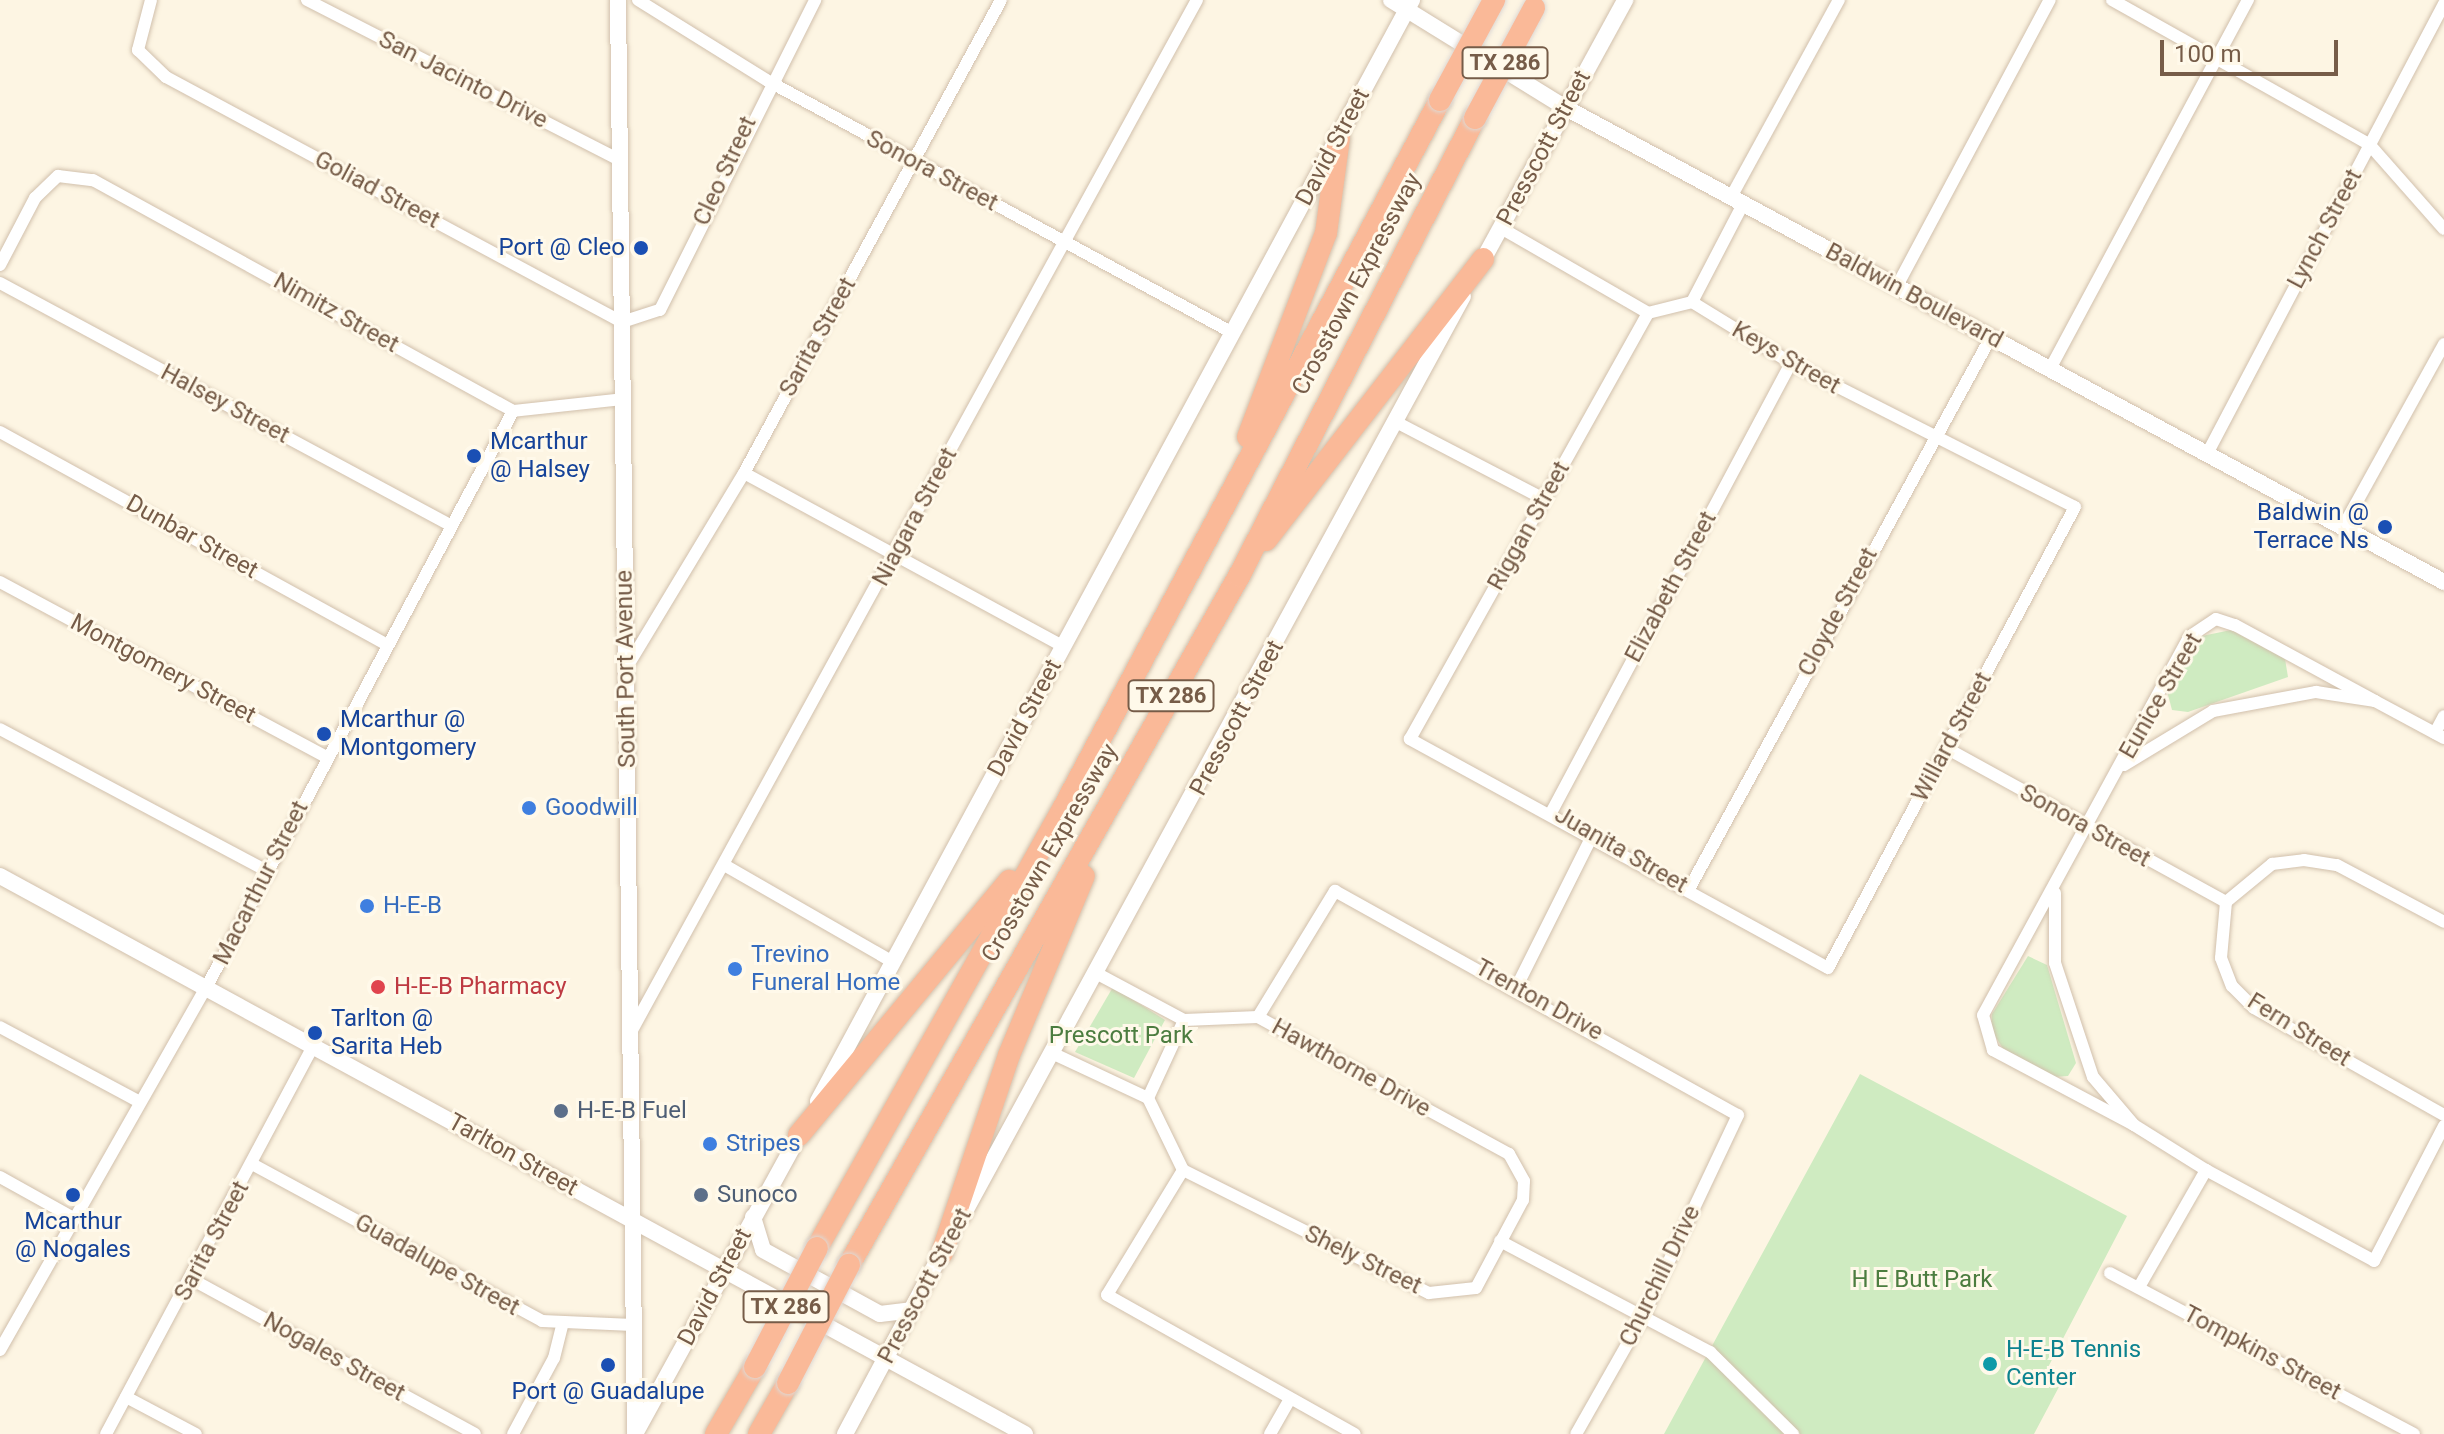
<!DOCTYPE html>
<style>
body{margin:0}
#map{position:relative;width:2444px;height:1434px;overflow:hidden;background:#fdf5e3;font-family:Roboto,sans-serif}
div>[style]{position:absolute}
.green>*{inset:0;background:#cfebc1}
.roads{filter:drop-shadow(0 0 2px #d1c0ac) drop-shadow(0 0 2px #d1c0ac)}
.street>*{height:12px;margin:-6px;padding:0 6px;transform-origin:6px;border-radius:6px;background:#fff}
.secondary>*{height:16px;margin:-8px;padding:0 8px;transform-origin:8px;border-radius:8px;background:#fff}
.highway>*{height:22px;margin:-11px;padding:0 11px;transform-origin:11px;border-radius:11px;background:#fab998}
.bridges{filter:drop-shadow(0 0 2px #ded8d3) drop-shadow(0 0 2px #ded8d3)}
.highway-bridge>*{height:22px;margin:-11px;padding:0 11px;transform-origin:11px;border-radius:11px;background:#fab998}
.dots>*{width:22px;height:22px;translate:-50% -50%;box-sizing:border-box;border:4px solid #fff9ea;border-radius:50%}
span{translate:-50% -50%;white-space:nowrap;text-align:center;line-height:1.15;-webkit-text-stroke:6px #fff9ea;paint-order:stroke}
.shield-label span{padding:2px 6px;background:#fff9ea;border:2px solid;border-radius:6px;-webkit-text-stroke-width:0}
.shield-label{font-size:22px;color:#765c48;font-weight:700}
.street-label{font-size:24px;color:#765c48}
.transit-label{font-size:24px;color:#164399}
.right{translate:-100% -50%;text-align:right}
.left{translate:0 -50%;text-align:left}
.shop-label{font-size:24px;color:#366cbe}
.health-label{font-size:24px;color:#be3a42}
.park-label{font-size:24px;color:#4c7d40}
.service-label{font-size:24px;color:#4e5e75}
.culture-label{font-size:24px;color:#0d838f}
.scale{position:absolute;left:2160px;top:40px;width:178px;height:36px;box-sizing:border-box;border:4px solid #765c48;border-top:0;padding-left:10px;font-size:24px;line-height:28px;white-space:nowrap;color:#765c48;-webkit-text-stroke:6px #fff9ea;paint-order:stroke}
</style>
<div id="map">
<div class="green">
<div style="clip-path:polygon(2231px 630px,2285px 659px,2288px 677px,2188px 712px,2172px 710px,2167px 691px,2197px 637px)"></div>
<div style="clip-path:polygon(2028px 956px,2047px 965px,2076px 1063px,2068px 1076px,2053px 1077px,2003px 1049px,1991px 1029px,1992px 1014px)"></div>
<div style="clip-path:polygon(1113px 987px,1165px 1020px,1134px 1078px,1075px 1052px)"></div>
<div style="clip-path:polygon(1860px 1074px,2127px 1216px,2044px 1375px,2060px 1385px,2034px 1434px,1664px 1434px)"></div>
</div>
<div class="roads">
<div class="street">
<div style="left:151px;top:0;width:52px;rotate:104.6deg"></div>
<div style="left:138px;top:50px;width:39px;rotate:44deg"></div>
<div style="left:166px;top:77px;width:518px;rotate:28.25deg"></div>
<div style="left:622px;top:322px;width:40px;rotate:-18deg"></div>
<div style="left:660px;top:310px;width:347px;rotate:-63.4deg"></div>
<div style="left:307px;top:0;width:352px;rotate:27.1deg"></div>
<div style="left:638px;top:0;width:153px;rotate:31.9deg"></div>
<div style="left:768px;top:81px;width:527px;rotate:28.46deg"></div>
<div style="left:2112px;top:0;width:295px;rotate:29.3deg"></div>
<div style="left:2369px;top:144px;width:113px;rotate:48.6deg"></div>
<div style="left:1731px;top:197px;width:225px;rotate:-61.3deg"></div>
<div style="left:1501px;top:228px;width:170px;rotate:30deg"></div>
<div style="left:1648px;top:313px;width:45px;rotate:-14deg"></div>
<div style="left:1692px;top:302px;width:116px;rotate:31.6deg"></div>
<div style="left:1791px;top:363px;width:318px;rotate:26.9deg"></div>
<div style="left:2075px;top:507px;width:523px;rotate:118.18deg"></div>
<div style="left:1828px;top:968px;width:477px;rotate:-151.3deg"></div>
<div style="left:1410px;top:739px;width:488px;rotate:-60.8deg"></div>
<div style="left:0;top:265px;width:76px;rotate:-62.4deg"></div>
<div style="left:35px;top:198px;width:32px;rotate:-44deg"></div>
<div style="left:58px;top:176px;width:35px;rotate:7deg"></div>
<div style="left:93px;top:180px;width:479px;rotate:28.8deg"></div>
<div style="left:513px;top:411px;width:111px;rotate:-6.2deg"></div>
<div style="left:0;top:283px;width:511px;rotate:28.27deg"></div>
<div style="left:1897px;top:286px;width:324px;rotate:-61.9deg"></div>
<div style="left:1692px;top:302px;width:110px;rotate:-62.5deg"></div>
<div style="left:2050px;top:369px;width:419px;rotate:-61.8deg"></div>
<div style="left:1396px;top:422px;width:167px;rotate:27.5deg"></div>
<div style="left:0;top:432px;width:438px;rotate:28.8deg"></div>
<div style="left:2207px;top:454px;width:509px;rotate:-62.23deg"></div>
<div style="left:744px;top:473px;width:363px;rotate:28.5deg"></div>
<div style="left:2343px;top:527px;width:209px;rotate:-61.1deg"></div>
<div style="left:0;top:582px;width:369px;rotate:28.2deg"></div>
<div style="left:627px;top:667px;width:227px;rotate:-58.9deg"></div>
<div style="left:744px;top:473px;width:538px;rotate:-61.48deg"></div>
<div style="left:0;top:729px;width:305px;rotate:28deg"></div>
<div style="left:2435px;top:733px;width:19px;rotate:-62deg"></div>
<div style="left:1946px;top:748px;width:320px;rotate:28.8deg"></div>
<div style="left:2124px;top:765px;width:104px;rotate:-31.2deg"></div>
<div style="left:2213px;top:711px;width:105px;rotate:-10.5deg"></div>
<div style="left:2316px;top:692px;width:60px;rotate:8.7deg"></div>
<div style="left:2375px;top:701px;width:78px;rotate:28.2deg"></div>
<div style="left:1552px;top:811px;width:508px;rotate:-61.92deg"></div>
<div style="left:726px;top:866px;width:193px;rotate:29.9deg"></div>
<div style="left:1689px;top:889px;width:629px;rotate:-61.32deg"></div>
<div style="left:2055px;top:893px;width:70px;rotate:90deg"></div>
<div style="left:2055px;top:963px;width:120px;rotate:71.6deg"></div>
<div style="left:2093px;top:1077px;width:63px;rotate:49.5deg"></div>
<div style="left:2134px;top:1125px;width:85px;rotate:32deg"></div>
<div style="left:2206px;top:1170px;width:191px;rotate:28.4deg"></div>
<div style="left:2374px;top:1261px;width:152px;rotate:-62.6deg"></div>
<div style="left:2226px;top:902px;width:56px;rotate:95.1deg"></div>
<div style="left:2221px;top:958px;width:30px;rotate:69deg"></div>
<div style="left:2232px;top:986px;width:31px;rotate:45deg"></div>
<div style="left:2254px;top:1008px;width:218px;rotate:29.4deg"></div>
<div style="left:2226px;top:902px;width:60px;rotate:-39.6deg"></div>
<div style="left:2272px;top:864px;width:32px;rotate:-7deg"></div>
<div style="left:2304px;top:860px;width:33px;rotate:9deg"></div>
<div style="left:2337px;top:865px;width:121px;rotate:28deg"></div>
<div style="left:1517px;top:986px;width:168px;rotate:-63.4deg"></div>
<div style="left:1258px;top:1017px;width:148px;rotate:-58.6deg"></div>
<div style="left:1335px;top:891px;width:461px;rotate:29.1deg"></div>
<div style="left:1738px;top:1115px;width:225px;rotate:115.3deg"></div>
<div style="left:1642px;top:1318px;width:133px;rotate:119.6deg"></div>
<div style="left:0;top:1027px;width:154px;rotate:28.2deg"></div>
<div style="left:631px;top:1032px;width:1177px;rotate:-61.26deg"></div>
<div style="left:1054px;top:1054px;width:104px;rotate:25.1deg"></div>
<div style="left:1148px;top:1098px;width:80px;rotate:64.1deg"></div>
<div style="left:1183px;top:1170px;width:275px;rotate:26.6deg"></div>
<div style="left:1429px;top:1293px;width:47px;rotate:-6.1deg"></div>
<div style="left:1476px;top:1288px;width:100px;rotate:-61.9deg"></div>
<div style="left:1523px;top:1200px;width:19px;rotate:-87deg"></div>
<div style="left:1524px;top:1181px;width:31px;rotate:-119deg"></div>
<div style="left:1509px;top:1154px;width:286px;rotate:-151.4deg"></div>
<div style="left:1258px;top:1017px;width:74px;rotate:177.7deg"></div>
<div style="left:1184px;top:1020px;width:98px;rotate:-151.9deg"></div>
<div style="left:1148px;top:1098px;width:86px;rotate:-65.2deg"></div>
<div style="left:2134px;top:1125px;width:160px;rotate:-152deg"></div>
<div style="left:1993px;top:1050px;width:36px;rotate:-106deg"></div>
<div style="left:1983px;top:1015px;width:430px;rotate:-61.4deg"></div>
<div style="left:2189px;top:637px;width:32px;rotate:-34deg"></div>
<div style="left:2216px;top:619px;width:20px;rotate:18deg"></div>
<div style="left:2235px;top:625px;width:159px;rotate:28.5deg"></div>
<div style="left:252px;top:1164px;width:330px;rotate:28.4deg"></div>
<div style="left:542px;top:1321px;width:91px;rotate:2.5deg"></div>
<div style="left:1183px;top:1170px;width:146px;rotate:121.3deg"></div>
<div style="left:1107px;top:1295px;width:284px;rotate:29.3deg"></div>
<div style="left:0;top:1177px;width:82px;rotate:29.1deg"></div>
<div style="left:1500px;top:1241px;width:238px;rotate:27.9deg"></div>
<div style="left:1710px;top:1352px;width:117px;rotate:44.7deg"></div>
<div style="left:2110px;top:1273px;width:344px;rotate:27.9deg"></div>
<div style="left:193px;top:1280px;width:321px;rotate:28.6deg"></div>
<div style="left:2139px;top:1287px;width:135px;rotate:-60.2deg"></div>
<div style="left:0;top:1350px;width:417px;rotate:-60.4deg"></div>
<div style="left:206px;top:988px;width:654px;rotate:-61.98deg"></div>
<div style="left:126px;top:1397px;width:79px;rotate:27.9deg"></div>
<div style="left:106px;top:1434px;width:440px;rotate:-61.9deg"></div>
<div style="left:513px;top:1434px;width:86px;rotate:-61.7deg"></div>
<div style="left:554px;top:1358px;width:33px;rotate:-76deg"></div>
<div style="left:1270px;top:1434px;width:40px;rotate:-60.3deg"></div>
</div>
<div class="secondary">
<div style="left:618px;top:0;width:1432px;rotate:89.32deg"></div>
<div style="left:1391px;top:0;width:206px;rotate:31.7deg"></div>
<div style="left:1566px;top:108px;width:998px;rotate:28.36deg"></div>
<div style="left:1478px;top:269px;width:307px;rotate:-61.3deg"></div>
<div style="left:0;top:876px;width:1167px;rotate:28.56deg"></div>
<div style="left:818px;top:1101px;width:1251px;rotate:-61.65deg"></div>
<div style="left:753px;top:1217px;width:34px;rotate:73deg"></div>
<div style="left:763px;top:1250px;width:133px;rotate:28.7deg"></div>
<div style="left:880px;top:1314px;width:31px;rotate:-7deg"></div>
<div style="left:962px;top:1217px;width:1048px;rotate:-61.45deg"></div>
<div style="left:635px;top:1434px;width:349px;rotate:-61.2deg"></div>
<div style="left:845px;top:1434px;width:214px;rotate:-61.9deg"></div>
</div>
<div class="highway">
<div style="left:1248px;top:437px;width:218px;rotate:-69.1deg"></div>
<div style="left:1326px;top:233px;width:96px;rotate:-82.2deg"></div>
<div style="left:1266px;top:540px;width:355px;rotate:-52.3deg"></div>
<div style="left:799px;top:1135px;width:330px;rotate:-50.4deg"></div>
<div style="left:817px;top:1248px;width:505px;rotate:-60.75deg"></div>
<div style="left:1064px;top:807px;width:801px;rotate:-61.99deg"></div>
<div style="left:942px;top:1253px;width:209px;rotate:-71.3deg"></div>
<div style="left:1009px;top:1055px;width:194px;rotate:-67.3deg"></div>
<div style="left:849px;top:1265px;width:792px;rotate:-60.49deg"></div>
<div style="left:1239px;top:576px;width:515px;rotate:-62.74deg"></div>
<div style="left:716px;top:1434px;width:78px;rotate:-59.8deg"></div>
<div style="left:759px;top:1434px;width:59px;rotate:-60.4deg"></div>
</div>
</div>
<div class="bridges">
<div class="highway-bridge">
<div style="left:1440px;top:100px;width:114px;rotate:-61.6deg"></div>
<div style="left:1475px;top:118px;width:125px;rotate:-61.8deg"></div>
<div style="left:755px;top:1367px;width:134px;rotate:-62.5deg"></div>
<div style="left:788px;top:1383px;width:133px;rotate:-62.7deg"></div>
</div>
</div>
<div class="dots">
<div style="left:641px;top:248px;background:#1a4fb4"></div>
<div style="left:474px;top:456px;background:#1a4fb4"></div>
<div style="left:2385px;top:527px;background:#1a4fb4"></div>
<div style="left:324px;top:734px;background:#1a4fb4"></div>
<div style="left:529px;top:808px;background:#3f7fe0"></div>
<div style="left:367px;top:906px;background:#3f7fe0"></div>
<div style="left:735px;top:969px;background:#3f7fe0"></div>
<div style="left:378px;top:987px;background:#e0444e"></div>
<div style="left:315px;top:1033px;background:#1a4fb4"></div>
<div style="left:561px;top:1111px;background:#5c6f8a"></div>
<div style="left:710px;top:1144px;background:#3f7fe0"></div>
<div style="left:73px;top:1195px;background:#1a4fb4"></div>
<div style="left:701px;top:1195px;background:#5c6f8a"></div>
<div style="left:1990px;top:1364px;background:#0f9aa8"></div>
<div style="left:608px;top:1365px;background:#1a4fb4"></div>
</div>
<div class="shield-label">
<span style="left:1505px;top:63px">TX 286</span>
<span style="left:1171px;top:696px">TX 286</span>
<span style="left:786px;top:1307px">TX 286</span>
</div>
<div class="street-label">
<span style="left:463px;top:80px;rotate:27deg">San Jacinto Drive</span>
<span style="left:1333px;top:147px;rotate:-62deg">David Street</span>
<span style="left:1544px;top:148px;rotate:-62deg">Presscott Street</span>
<span style="left:725px;top:171px;rotate:-65deg">Cleo Street</span>
<span style="left:932px;top:171px;rotate:28deg">Sonora Street</span>
<span style="left:377px;top:190px;rotate:28deg">Goliad Street</span>
<span style="left:2325px;top:229px;rotate:-62deg">Lynch Street</span>
<span style="left:1357px;top:284px;rotate:-62deg">Crosstown Expressway</span>
<span style="left:1914px;top:296px;rotate:28deg">Baldwin Boulevard</span>
<span style="left:336px;top:313px;rotate:29deg">Nimitz Street</span>
<span style="left:818px;top:337px;rotate:-61deg">Sarita Street</span>
<span style="left:1786px;top:358px;rotate:30deg">Keys Street</span>
<span style="left:225px;top:404px;rotate:28deg">Halsey Street</span>
<span style="left:915px;top:517px;rotate:-62deg">Niagara Street</span>
<span style="left:1529px;top:526px;rotate:-61deg">Riggan Street</span>
<span style="left:192px;top:537px;rotate:29deg">Dunbar Street</span>
<span style="left:1671px;top:587px;rotate:-62deg">Elizabeth Street</span>
<span style="left:1838px;top:612px;rotate:-62deg">Cloyde Street</span>
<span style="left:163px;top:669px;rotate:28deg">Montgomery Street</span>
<span style="left:626px;top:669px;rotate:-91deg">South Port Avenue</span>
<span style="left:2161px;top:696px;rotate:-60deg">Eunice Street</span>
<span style="left:1025px;top:718px;rotate:-62deg">David Street</span>
<span style="left:1237px;top:718px;rotate:-62deg">Presscott Street</span>
<span style="left:1952px;top:737px;rotate:-62deg">Willard Street</span>
<span style="left:2085px;top:826px;rotate:29deg">Sonora Street</span>
<span style="left:1621px;top:850px;rotate:30deg">Juanita Street</span>
<span style="left:1050px;top:853px;rotate:-60deg">Crosstown Expressway</span>
<span style="left:261px;top:883px;rotate:-63deg">Macarthur Street</span>
<span style="left:1539px;top:1000px;rotate:29deg">Trenton Drive</span>
<span style="left:2299px;top:1030px;rotate:32deg">Fern Street</span>
<span style="left:1351px;top:1068px;rotate:29deg">Hawthorne Drive</span>
<span style="left:513px;top:1155px;rotate:29deg">Tarlton Street</span>
<span style="left:212px;top:1241px;rotate:-62deg">Sarita Street</span>
<span style="left:1363px;top:1260px;rotate:26deg">Shely Street</span>
<span style="left:437px;top:1265px;rotate:29deg">Guadalupe Street</span>
<span style="left:1660px;top:1276px;rotate:-64deg">Churchill Drive</span>
<span style="left:925px;top:1286px;rotate:-62deg">Presscott Street</span>
<span style="left:715px;top:1287px;rotate:-62deg">David Street</span>
<span style="left:2262px;top:1353px;rotate:28deg">Tompkins Street</span>
<span style="left:334px;top:1357px;rotate:29deg">Nogales Street</span>
</div>
<div class="transit-label">
<span class="right" style="left:625px;top:248px">Port @ Cleo</span>
<span class="left" style="left:490px;top:456px">Mcarthur<br>@ Halsey</span>
<span class="right" style="left:2369px;top:527px">Baldwin @<br>Terrace Ns</span>
<span class="left" style="left:340px;top:734px">Mcarthur @<br>Montgomery</span>
<span class="left" style="left:331px;top:1033px">Tarlton @<br>Sarita Heb</span>
<span style="left:73px;top:1236px">Mcarthur<br>@ Nogales</span>
<span style="left:608px;top:1392px">Port @ Guadalupe</span>
</div>
<div class="shop-label">
<span class="left" style="left:545px;top:808px">Goodwill</span>
<span class="left" style="left:383px;top:906px">H-E-B</span>
<span class="left" style="left:751px;top:969px">Trevino<br>Funeral Home</span>
<span class="left" style="left:726px;top:1144px">Stripes</span>
</div>
<div class="health-label">
<span class="left" style="left:394px;top:987px">H-E-B Pharmacy</span>
</div>
<div class="park-label">
<span style="left:1121px;top:1036px">Prescott Park</span>
<span style="left:1922px;top:1280px">H E Butt Park</span>
</div>
<div class="service-label">
<span class="left" style="left:577px;top:1111px">H-E-B Fuel</span>
<span class="left" style="left:717px;top:1195px">Sunoco</span>
</div>
<div class="culture-label">
<span class="left" style="left:2006px;top:1364px">H-E-B Tennis<br>Center</span>
</div>
<div class="scale">100 m</div>
</div>
